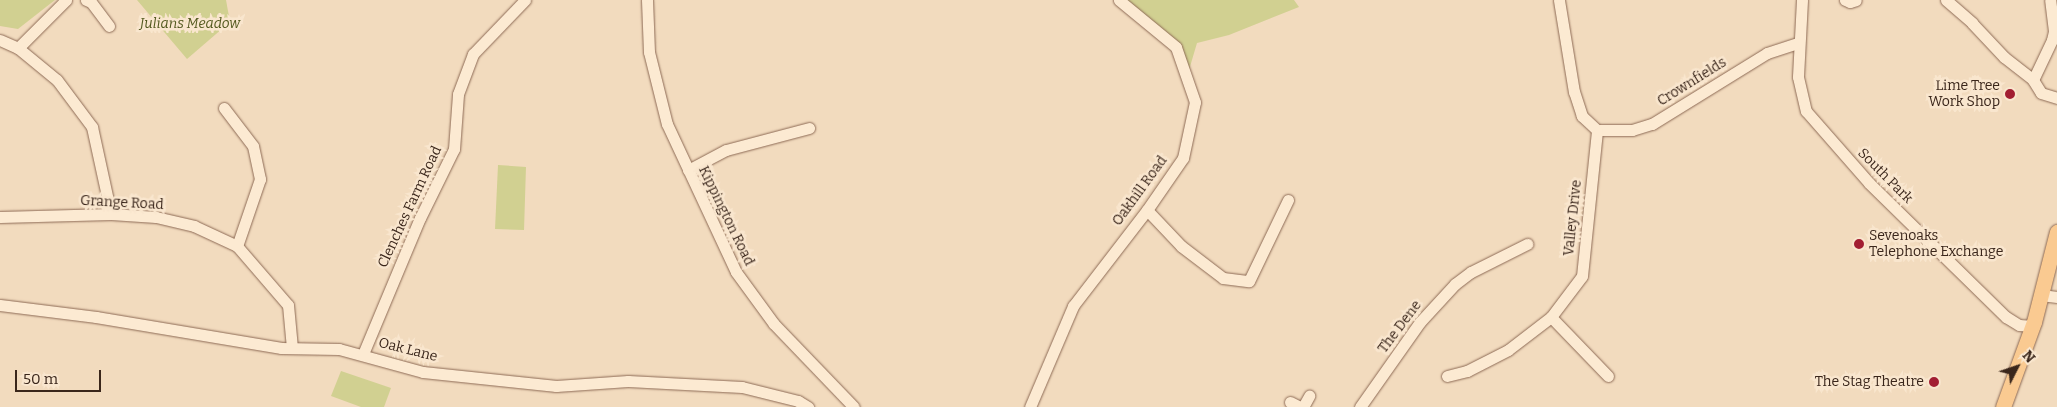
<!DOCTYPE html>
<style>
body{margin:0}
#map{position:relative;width:2057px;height:407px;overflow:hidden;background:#f2dbbe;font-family:Bitter,serif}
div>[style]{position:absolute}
.green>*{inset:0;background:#d1d091}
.roads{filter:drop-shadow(0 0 1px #8d6a55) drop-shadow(0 0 1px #8d6a55)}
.minor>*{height:11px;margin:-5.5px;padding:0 5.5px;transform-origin:5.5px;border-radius:5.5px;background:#fcead2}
.major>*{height:15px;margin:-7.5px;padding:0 7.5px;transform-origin:7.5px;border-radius:7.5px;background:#faca91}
.dots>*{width:14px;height:14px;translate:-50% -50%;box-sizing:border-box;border:2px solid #f9e6ce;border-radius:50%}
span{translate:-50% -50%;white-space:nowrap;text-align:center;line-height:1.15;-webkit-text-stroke:5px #f9e6ce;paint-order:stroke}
.park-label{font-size:14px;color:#53591f;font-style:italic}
.street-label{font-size:14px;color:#3a261b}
.poi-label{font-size:14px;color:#3a261b}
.right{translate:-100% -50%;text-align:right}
.left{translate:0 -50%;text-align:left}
.north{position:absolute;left:1992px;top:342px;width:50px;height:50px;-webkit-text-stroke:4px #f9e6ce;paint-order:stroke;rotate:49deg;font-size:14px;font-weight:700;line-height:20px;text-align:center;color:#3a261b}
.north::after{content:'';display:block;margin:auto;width:18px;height:22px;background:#3a261b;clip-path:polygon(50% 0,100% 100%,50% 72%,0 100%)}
.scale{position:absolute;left:15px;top:370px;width:86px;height:22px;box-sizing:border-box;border:2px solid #3a261b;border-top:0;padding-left:6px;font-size:15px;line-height:18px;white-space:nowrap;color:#3a261b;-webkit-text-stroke:4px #f9e6ce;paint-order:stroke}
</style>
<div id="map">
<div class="green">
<div style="clip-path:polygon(0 0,55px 0,18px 29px,0 26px)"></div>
<div style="clip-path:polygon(137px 0,226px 0,230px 22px,187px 59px)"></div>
<div style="clip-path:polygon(1118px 0,1294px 0,1299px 7px,1229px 35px,1197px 43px,1189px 70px,1177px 47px)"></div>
<div style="clip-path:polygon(498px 165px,526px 167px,524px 230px,495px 229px)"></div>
<div style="clip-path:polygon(341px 371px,391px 388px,384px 407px,361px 407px,331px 396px)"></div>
</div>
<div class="roads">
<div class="minor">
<div style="left:86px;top:0;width:5px;rotate:22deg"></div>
<div style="left:91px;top:2px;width:30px;rotate:53deg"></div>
<div style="left:647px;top:0;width:52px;rotate:87.8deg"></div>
<div style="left:649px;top:52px;width:74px;rotate:76deg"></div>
<div style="left:667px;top:124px;width:163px;rotate:65deg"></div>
<div style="left:736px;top:272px;width:64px;rotate:53.8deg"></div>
<div style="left:774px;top:324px;width:115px;rotate:46.1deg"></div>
<div style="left:1802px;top:0;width:77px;rotate:93deg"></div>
<div style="left:1798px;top:77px;width:35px;rotate:77deg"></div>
<div style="left:1806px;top:111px;width:96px;rotate:48.8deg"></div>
<div style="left:1869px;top:183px;width:192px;rotate:44.4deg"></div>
<div style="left:2006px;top:317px;width:15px;rotate:32deg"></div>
<div style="left:2019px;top:325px;width:14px;rotate:4deg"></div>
<div style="left:1845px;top:0;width:5px;rotate:22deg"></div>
<div style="left:1850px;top:2px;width:6px;rotate:-18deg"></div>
<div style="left:1946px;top:0;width:35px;rotate:41deg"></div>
<div style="left:1972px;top:23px;width:47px;rotate:46.7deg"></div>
<div style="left:2004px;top:57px;width:37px;rotate:38deg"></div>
<div style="left:2033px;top:80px;width:15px;rotate:58deg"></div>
<div style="left:2041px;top:93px;width:17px;rotate:17deg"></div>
<div style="left:0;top:40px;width:20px;rotate:24deg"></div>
<div style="left:18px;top:48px;width:50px;rotate:39.4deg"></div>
<div style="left:57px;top:80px;width:59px;rotate:53.3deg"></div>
<div style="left:92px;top:127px;width:89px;rotate:77.7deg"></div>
<div style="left:18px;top:48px;width:68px;rotate:-45deg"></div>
<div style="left:2033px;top:80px;width:44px;rotate:-64.6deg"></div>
<div style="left:2052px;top:40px;width:9px;rotate:-77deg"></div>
<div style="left:2054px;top:31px;width:31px;rotate:-97deg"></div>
<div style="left:224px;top:108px;width:48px;rotate:52.7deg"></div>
<div style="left:253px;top:146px;width:34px;rotate:78deg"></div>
<div style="left:260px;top:179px;width:71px;rotate:108.9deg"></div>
<div style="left:1597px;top:130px;width:35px"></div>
<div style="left:1632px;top:130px;width:21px;rotate:-17deg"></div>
<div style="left:1652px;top:124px;width:135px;rotate:-31.7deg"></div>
<div style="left:1767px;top:53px;width:33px;rotate:-18deg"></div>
<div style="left:688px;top:170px;width:43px;rotate:-27.8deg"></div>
<div style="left:726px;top:150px;width:86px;rotate:-14.8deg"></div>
<div style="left:1147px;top:210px;width:50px;rotate:46.6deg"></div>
<div style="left:1181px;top:246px;width:53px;rotate:37.3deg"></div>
<div style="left:1223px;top:278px;width:26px;rotate:7deg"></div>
<div style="left:1249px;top:281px;width:90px;rotate:-64.3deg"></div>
<div style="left:0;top:217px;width:111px;rotate:-1.5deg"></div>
<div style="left:111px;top:214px;width:45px;rotate:3.8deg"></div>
<div style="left:156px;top:217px;width:39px;rotate:13deg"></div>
<div style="left:194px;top:226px;width:47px;rotate:24.9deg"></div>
<div style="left:237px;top:246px;width:78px;rotate:49.2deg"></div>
<div style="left:288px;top:305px;width:43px;rotate:84.7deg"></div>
<div style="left:2041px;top:295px;width:16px;rotate:7deg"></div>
<div style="left:0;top:305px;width:97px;rotate:7.1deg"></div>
<div style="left:96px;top:317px;width:188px;rotate:9.5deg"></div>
<div style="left:281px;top:348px;width:58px;rotate:1deg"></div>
<div style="left:339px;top:349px;width:87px;rotate:15.3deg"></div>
<div style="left:423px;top:372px;width:134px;rotate:6deg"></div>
<div style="left:556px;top:386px;width:72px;rotate:-4deg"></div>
<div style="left:628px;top:381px;width:114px;rotate:3deg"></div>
<div style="left:742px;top:387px;width:58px;rotate:14deg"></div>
<div style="left:798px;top:401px;width:12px;rotate:31deg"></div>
<div style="left:1551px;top:317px;width:82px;rotate:46deg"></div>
<div style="left:363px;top:354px;width:147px;rotate:-67.3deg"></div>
<div style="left:420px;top:218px;width:77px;rotate:-63.8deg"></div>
<div style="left:454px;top:149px;width:55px;rotate:-85.8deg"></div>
<div style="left:458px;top:94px;width:43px;rotate:-69.4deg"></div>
<div style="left:473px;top:54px;width:75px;rotate:-46.1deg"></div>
<div style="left:1447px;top:376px;width:21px;rotate:-14deg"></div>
<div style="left:1467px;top:371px;width:46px;rotate:-27.1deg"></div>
<div style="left:1508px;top:350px;width:54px;rotate:-37.5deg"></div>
<div style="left:1551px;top:317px;width:51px;rotate:-52.9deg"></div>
<div style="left:1582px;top:276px;width:147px;rotate:-84.1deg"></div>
<div style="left:1597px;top:130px;width:21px;rotate:-137deg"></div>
<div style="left:1582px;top:116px;width:25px;rotate:-108deg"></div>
<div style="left:1574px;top:92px;width:93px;rotate:-99.3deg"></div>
<div style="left:1290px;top:402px;width:11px;rotate:27deg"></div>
<div style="left:1030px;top:407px;width:110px;rotate:-66.9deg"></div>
<div style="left:1073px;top:306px;width:121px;rotate:-52.4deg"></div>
<div style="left:1147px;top:210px;width:63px;rotate:-55.3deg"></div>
<div style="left:1183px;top:158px;width:57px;rotate:-77.9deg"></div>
<div style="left:1195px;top:102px;width:58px;rotate:-109.1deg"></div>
<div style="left:1176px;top:47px;width:74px;rotate:-140.5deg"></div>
<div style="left:1303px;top:407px;width:13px;rotate:-61deg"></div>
<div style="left:1360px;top:407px;width:104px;rotate:-54.8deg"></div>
<div style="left:1420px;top:322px;width:52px;rotate:-47.4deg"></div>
<div style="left:1455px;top:284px;width:20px;rotate:-37deg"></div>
<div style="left:1471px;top:272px;width:63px;rotate:-26.6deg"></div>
</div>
<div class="major">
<div style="left:2003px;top:407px;width:90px;rotate:-70deg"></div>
<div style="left:2034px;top:322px;width:93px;rotate:-75.7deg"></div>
</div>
</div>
<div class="dots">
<div style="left:2010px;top:94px;background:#a21e32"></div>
<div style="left:1859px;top:244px;background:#a21e32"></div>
<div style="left:1934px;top:382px;background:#a21e32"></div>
</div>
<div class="park-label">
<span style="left:190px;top:24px">Julians Meadow</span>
</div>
<div class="street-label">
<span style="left:1692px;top:82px;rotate:-32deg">Crownfields</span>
<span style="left:1885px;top:176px;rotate:45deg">South Park</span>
<span style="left:1140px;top:191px;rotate:-54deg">Oakhill Road</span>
<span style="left:122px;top:203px;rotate:3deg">Grange Road</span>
<span style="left:410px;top:207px;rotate:-65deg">Clenches Farm Road</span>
<span style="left:726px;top:216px;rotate:64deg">Kippington Road</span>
<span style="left:1573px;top:218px;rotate:-84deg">Valley Drive</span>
<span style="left:1400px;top:327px;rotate:-53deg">The Dene</span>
<span style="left:408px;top:350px;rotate:14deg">Oak Lane</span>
</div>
<div class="poi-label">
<span class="right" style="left:2000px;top:94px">Lime Tree<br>Work Shop</span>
<span class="left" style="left:1869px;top:244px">Sevenoaks<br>Telephone Exchange</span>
<span class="right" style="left:1924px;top:382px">The Stag Theatre</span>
</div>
<div class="north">N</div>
<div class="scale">50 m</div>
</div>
